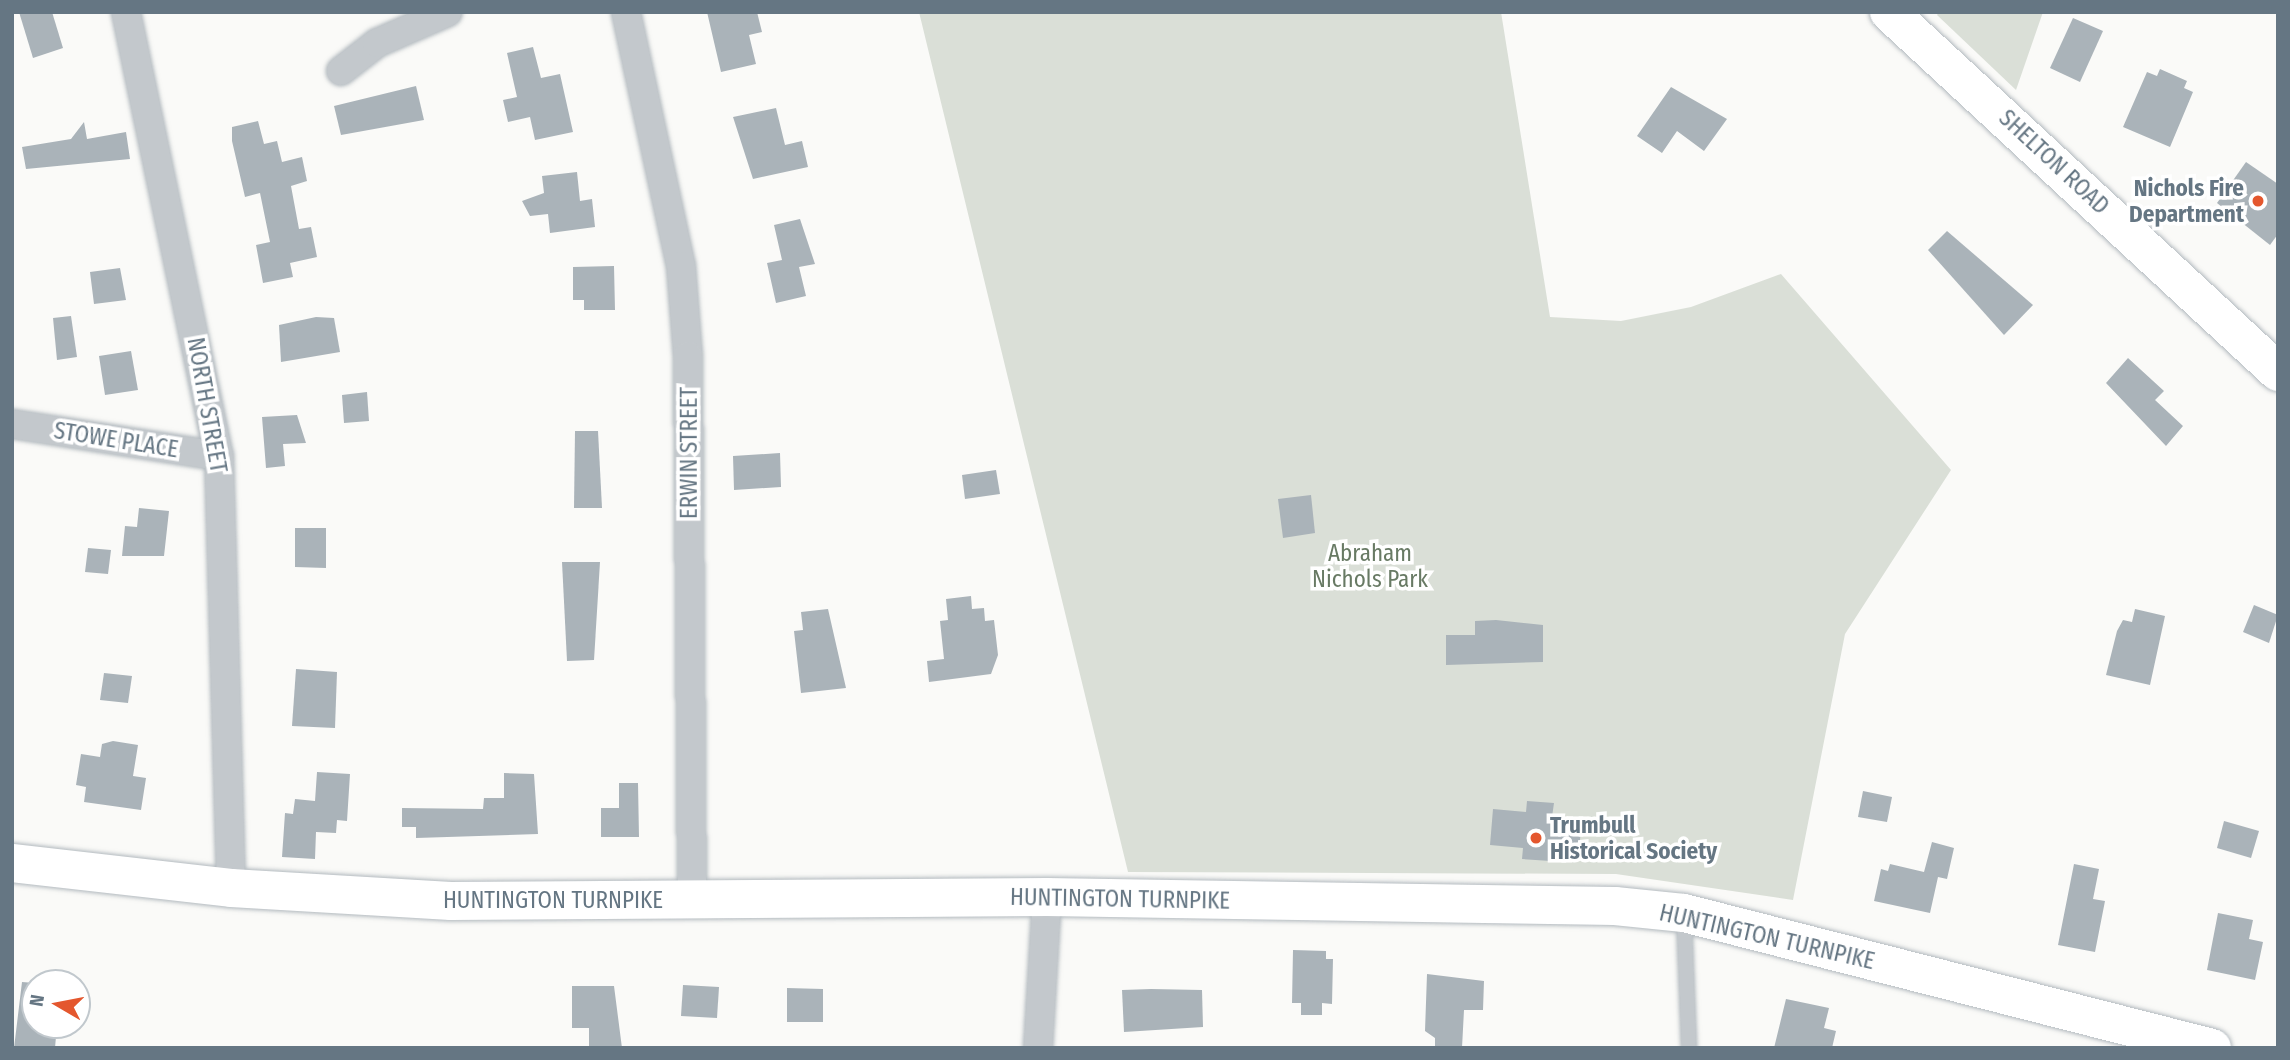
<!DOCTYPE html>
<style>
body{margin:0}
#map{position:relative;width:2290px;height:1060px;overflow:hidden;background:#fafaf8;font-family:"Fira Sans Condensed",sans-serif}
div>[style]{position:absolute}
.green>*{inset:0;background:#dadfd7}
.building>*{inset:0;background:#aab3b9}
.roads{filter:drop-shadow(0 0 2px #b3babf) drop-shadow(0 0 2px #b3babf)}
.service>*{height:14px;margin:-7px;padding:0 7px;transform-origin:7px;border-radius:7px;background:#c3c8cc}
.minor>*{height:28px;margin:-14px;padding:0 14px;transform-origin:14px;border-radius:14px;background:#c3c8cc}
.secondary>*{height:38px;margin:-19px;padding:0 19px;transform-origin:19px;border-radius:19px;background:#fff}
.dots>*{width:19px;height:19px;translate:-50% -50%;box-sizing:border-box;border:4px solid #fff;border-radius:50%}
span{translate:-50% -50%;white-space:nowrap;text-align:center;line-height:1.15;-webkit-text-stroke:7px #fff;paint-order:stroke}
.street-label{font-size:23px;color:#657683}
.poi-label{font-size:23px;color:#657683;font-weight:700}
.right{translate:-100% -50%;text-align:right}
.left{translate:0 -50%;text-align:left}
.park-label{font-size:23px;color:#687a64}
.frame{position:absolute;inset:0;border:14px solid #657683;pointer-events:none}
.north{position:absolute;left:21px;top:969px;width:70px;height:70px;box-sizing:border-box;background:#fff;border:2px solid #c1c8cd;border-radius:50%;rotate:280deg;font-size:19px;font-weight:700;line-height:28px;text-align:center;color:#657683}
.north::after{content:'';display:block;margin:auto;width:24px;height:32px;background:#e4572e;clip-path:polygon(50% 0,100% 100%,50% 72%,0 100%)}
</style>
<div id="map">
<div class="green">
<div style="clip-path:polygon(919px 12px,1501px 12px,1550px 317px,1621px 321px,1691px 307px,1781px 274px,1951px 470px,1845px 634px,1793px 900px,1616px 874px,1128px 872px)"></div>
<div style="clip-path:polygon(2043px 12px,2016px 90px,1937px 15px,1939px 12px)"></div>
</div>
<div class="building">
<div style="clip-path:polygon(19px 12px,52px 12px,63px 48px,33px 58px)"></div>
<div style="clip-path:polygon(707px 12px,757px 12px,762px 32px,749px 35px,756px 64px,721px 72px)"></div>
<div style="clip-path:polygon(2073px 18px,2103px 31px,2080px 82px,2050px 68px)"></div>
<div style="clip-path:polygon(533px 47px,541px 78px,560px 74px,573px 132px,535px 140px,530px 117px,508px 122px,503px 100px,517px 97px,507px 53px)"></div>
<div style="clip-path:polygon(2160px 69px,2187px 81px,2184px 88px,2193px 92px,2170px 147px,2123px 127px,2147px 72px,2157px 76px)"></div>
<div style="clip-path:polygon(416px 86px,424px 120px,341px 135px,334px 106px)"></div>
<div style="clip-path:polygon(1671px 87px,1727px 119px,1704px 151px,1677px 131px,1662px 153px,1637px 136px)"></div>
<div style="clip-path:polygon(776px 108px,785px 145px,802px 141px,808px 167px,753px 179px,733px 117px)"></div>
<div style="clip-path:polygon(258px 121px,264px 144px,277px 141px,282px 162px,302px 157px,307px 181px,291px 186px,299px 229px,311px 227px,317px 257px,290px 263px,293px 277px,263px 283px,256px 245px,270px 242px,260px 193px,245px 197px,232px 141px,232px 127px)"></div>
<div style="clip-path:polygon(84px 122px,87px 139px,126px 132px,130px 159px,26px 169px,22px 147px,71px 139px)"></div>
<div style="clip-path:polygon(2246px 162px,2278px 184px,2278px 234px,2270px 245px,2217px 203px)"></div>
<div style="clip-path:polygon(577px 172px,580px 201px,592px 199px,595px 227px,550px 233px,548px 214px,530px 216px,522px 201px,544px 193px,542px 176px)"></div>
<div style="clip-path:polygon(800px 219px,815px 264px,799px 267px,806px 296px,776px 303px,767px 263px,782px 260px,774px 225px)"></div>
<div style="clip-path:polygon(1947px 231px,2033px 305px,2004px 335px,1928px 250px)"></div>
<div style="clip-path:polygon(614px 266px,615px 310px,584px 310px,584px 300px,573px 300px,573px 267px)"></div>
<div style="clip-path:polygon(120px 268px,126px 300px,94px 304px,90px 272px)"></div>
<div style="clip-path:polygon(71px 316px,77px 357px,57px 360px,53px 318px)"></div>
<div style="clip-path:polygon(316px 317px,334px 318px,340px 352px,281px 362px,279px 325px)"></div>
<div style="clip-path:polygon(131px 351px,138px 390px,105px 395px,99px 356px)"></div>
<div style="clip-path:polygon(2128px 358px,2164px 391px,2155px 400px,2183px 426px,2166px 446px,2106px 383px)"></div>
<div style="clip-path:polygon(367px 392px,369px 421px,344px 423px,342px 395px)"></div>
<div style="clip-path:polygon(297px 415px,306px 443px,283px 444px,285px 466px,266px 468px,262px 417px)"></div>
<div style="clip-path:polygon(575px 431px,598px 431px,602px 508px,574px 508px)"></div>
<div style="clip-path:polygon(780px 453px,781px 487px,734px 490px,733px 456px)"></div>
<div style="clip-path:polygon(996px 470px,1000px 494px,965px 499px,962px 475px)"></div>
<div style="clip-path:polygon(1311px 495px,1315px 533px,1283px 538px,1278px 499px)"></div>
<div style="clip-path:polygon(139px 508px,169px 511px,164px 556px,122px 556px,125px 526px,137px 527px)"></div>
<div style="clip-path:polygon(295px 528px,326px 528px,326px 568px,295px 567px)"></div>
<div style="clip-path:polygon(88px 548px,111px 550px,108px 574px,85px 572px)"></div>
<div style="clip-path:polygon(562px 562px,600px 562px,594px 660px,567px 661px)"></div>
<div style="clip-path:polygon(971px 596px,972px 609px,984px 608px,985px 621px,994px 620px,998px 655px,991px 674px,929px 682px,927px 661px,944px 659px,940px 621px,948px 620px,946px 599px)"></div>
<div style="clip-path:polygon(2254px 605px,2278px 615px,2269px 643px,2243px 632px)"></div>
<div style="clip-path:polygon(828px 609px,846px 688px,801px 693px,794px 631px,803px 630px,801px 612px)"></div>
<div style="clip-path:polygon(2135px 609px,2165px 616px,2150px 685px,2106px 675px,2117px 631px,2123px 620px,2132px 622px)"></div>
<div style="clip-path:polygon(1496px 620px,1543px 625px,1543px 662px,1446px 665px,1446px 635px,1475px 635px,1475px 621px)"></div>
<div style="clip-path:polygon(296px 669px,337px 672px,335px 728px,292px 726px)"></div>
<div style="clip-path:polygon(104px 673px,132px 676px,128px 703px,100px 700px)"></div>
<div style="clip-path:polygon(113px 741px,138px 745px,133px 776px,146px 778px,141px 810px,84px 802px,86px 787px,76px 785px,81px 754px,100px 757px,102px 744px)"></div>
<div style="clip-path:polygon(317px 772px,350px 774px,347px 821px,337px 820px,336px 833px,316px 832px,315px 859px,282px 857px,285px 813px,293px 814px,295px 799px,315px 801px)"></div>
<div style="clip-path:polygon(504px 773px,534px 774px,538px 834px,416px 838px,416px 827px,402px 827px,402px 808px,483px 809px,484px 798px,504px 798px)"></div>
<div style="clip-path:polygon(619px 783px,638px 783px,639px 837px,601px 837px,601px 808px,619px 808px)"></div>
<div style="clip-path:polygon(1863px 791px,1892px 797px,1887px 822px,1858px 817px)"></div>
<div style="clip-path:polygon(1527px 801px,1554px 803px,1552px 817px,1569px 818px,1568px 829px,1581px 830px,1579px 849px,1567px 848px,1566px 862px,1522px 859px,1523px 848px,1490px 845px,1493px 809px,1526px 812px)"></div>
<div style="clip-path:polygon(2224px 821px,2259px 831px,2251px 858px,2217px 848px)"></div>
<div style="clip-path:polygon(1932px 842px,1954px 848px,1947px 879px,1938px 877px,1930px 913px,1874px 901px,1881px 869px,1888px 871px,1890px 864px,1924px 872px)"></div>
<div style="clip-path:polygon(2074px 864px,2099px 869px,2093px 899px,2105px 901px,2095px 952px,2058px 945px)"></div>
<div style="clip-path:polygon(2218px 913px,2253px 920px,2249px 939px,2263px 942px,2255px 980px,2207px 970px)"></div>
<div style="clip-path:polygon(1293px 950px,1326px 951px,1326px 959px,1333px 959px,1332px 1004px,1322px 1003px,1322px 1015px,1301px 1015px,1301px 1003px,1292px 1003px)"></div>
<div style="clip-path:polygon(1427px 974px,1484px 981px,1483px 1010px,1464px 1010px,1462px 1048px,1435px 1048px,1435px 1038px,1425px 1031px)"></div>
<div style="clip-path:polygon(22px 982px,35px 983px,35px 1025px,57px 1025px,55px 1048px,14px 1048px)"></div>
<div style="clip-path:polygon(683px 985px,719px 987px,717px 1018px,681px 1016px)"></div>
<div style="clip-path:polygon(572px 986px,614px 986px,622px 1048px,589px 1048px,589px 1028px,572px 1028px)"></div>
<div style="clip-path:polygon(787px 988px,823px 989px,823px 1022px,787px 1022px)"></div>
<div style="clip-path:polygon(1151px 989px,1202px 990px,1203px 1027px,1124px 1032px,1122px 990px)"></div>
<div style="clip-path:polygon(1786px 999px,1829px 1008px,1824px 1028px,1836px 1031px,1832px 1048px,1774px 1048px)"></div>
</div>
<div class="roads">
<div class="service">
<div style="left:1684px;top:916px;width:132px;rotate:87.8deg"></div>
</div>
<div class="minor">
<div style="left:126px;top:12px;width:454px;rotate:78.2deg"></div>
<div style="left:219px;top:456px;width:432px;rotate:88.4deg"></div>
<div style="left:626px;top:12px;width:260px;rotate:77.8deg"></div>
<div style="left:681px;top:266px;width:90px;rotate:85.6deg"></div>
<div style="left:688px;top:356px;width:545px;rotate:89.58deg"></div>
<div style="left:341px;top:71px;width:46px;rotate:-37.9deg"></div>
<div style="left:377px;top:43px;width:77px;rotate:-23.6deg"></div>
<div style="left:12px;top:424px;width:209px;rotate:8.8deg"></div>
<div style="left:1038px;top:1048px;width:151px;rotate:-86.6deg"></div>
</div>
<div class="secondary">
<div style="left:1889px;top:12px;width:530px;rotate:42.78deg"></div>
<div style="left:12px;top:863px;width:220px;rotate:6.5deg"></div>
<div style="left:231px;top:888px;width:220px;rotate:3.4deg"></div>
<div style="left:451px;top:901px;width:596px;rotate:-0.38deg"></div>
<div style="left:1047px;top:897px;width:568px;rotate:0.91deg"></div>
<div style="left:1615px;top:906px;width:69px;rotate:5.8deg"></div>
<div style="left:1684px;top:913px;width:545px;rotate:14.34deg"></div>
</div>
</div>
<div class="dots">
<div style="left:2258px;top:201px;background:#e4572e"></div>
<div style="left:1536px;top:838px;background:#e4572e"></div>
</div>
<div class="street-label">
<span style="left:2054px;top:162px;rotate:43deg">SHELTON ROAD</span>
<span style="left:207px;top:405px;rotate:80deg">NORTH STREET</span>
<span style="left:116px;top:440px;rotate:9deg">STOWE PLACE</span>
<span style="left:689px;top:453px;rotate:-90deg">ERWIN STREET</span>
<span style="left:1120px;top:899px;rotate:1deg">HUNTINGTON TURNPIKE</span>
<span style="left:553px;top:900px">HUNTINGTON TURNPIKE</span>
<span style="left:1767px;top:937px;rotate:13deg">HUNTINGTON TURNPIKE</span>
</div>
<div class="poi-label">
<span class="right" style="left:2244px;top:201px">Nichols Fire<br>Department</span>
<span class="left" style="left:1550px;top:838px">Trumbull<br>Historical Society</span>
</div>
<div class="park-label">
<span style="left:1370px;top:566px">Abraham<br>Nichols Park</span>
</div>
<div class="frame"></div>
<div class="north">N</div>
</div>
